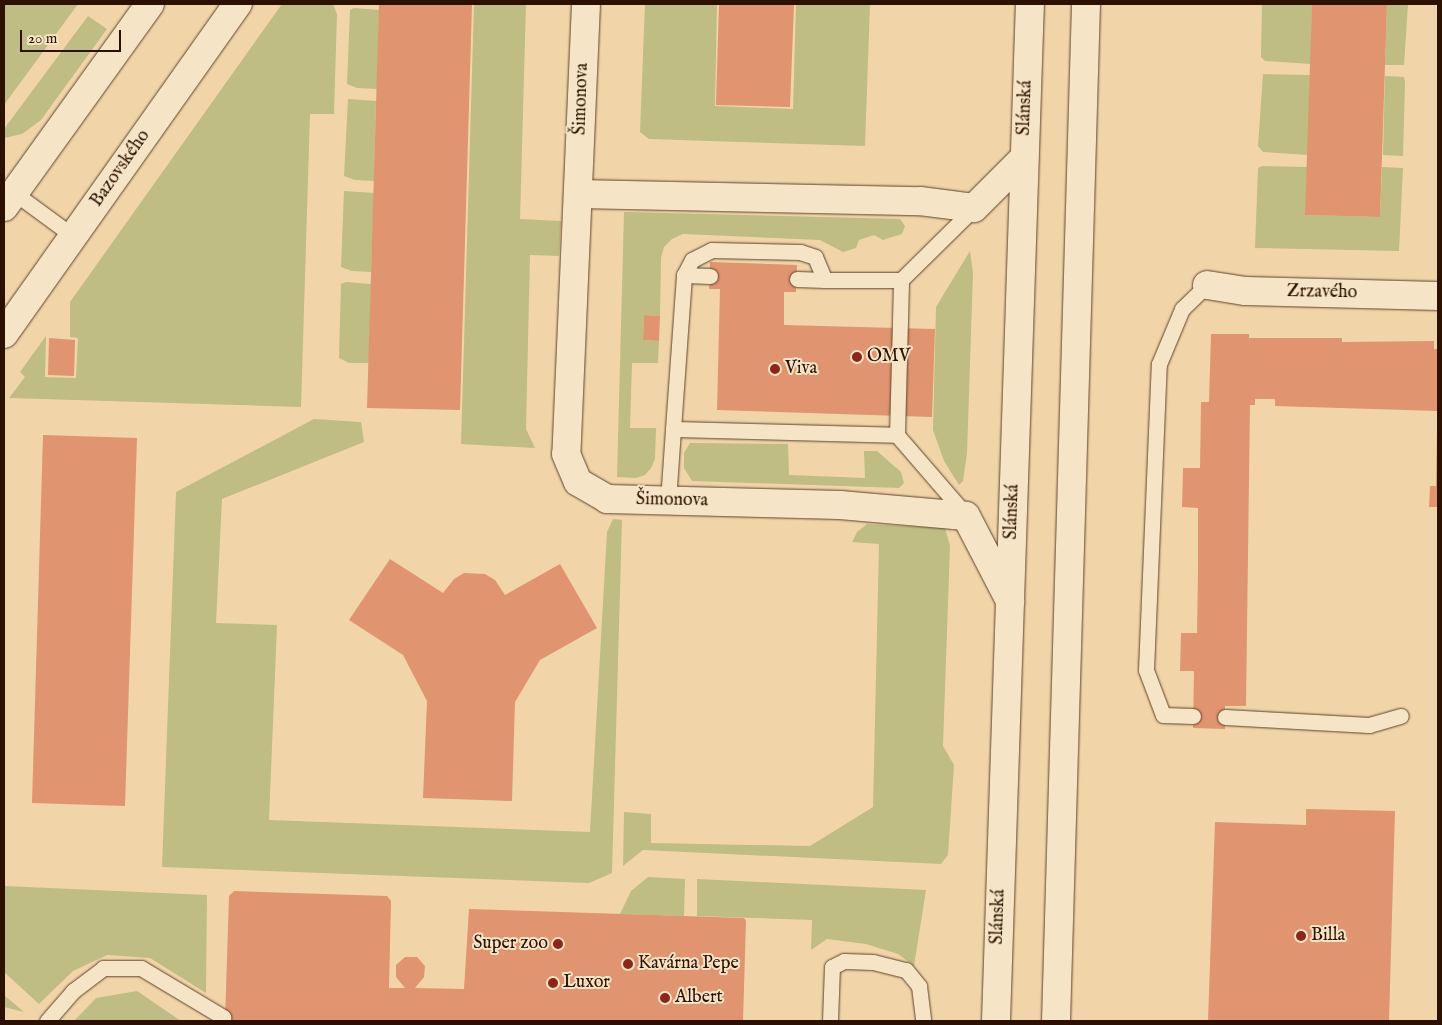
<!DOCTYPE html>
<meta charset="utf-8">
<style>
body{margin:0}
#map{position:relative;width:1442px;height:1025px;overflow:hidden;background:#f1d5a9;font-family:"IM FELL English",serif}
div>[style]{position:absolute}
.green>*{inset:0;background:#bfbc84}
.building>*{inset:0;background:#e0946f}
.roads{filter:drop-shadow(0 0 1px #5e422a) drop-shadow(0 0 1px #5e422a)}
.service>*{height:15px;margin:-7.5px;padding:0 7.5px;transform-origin:7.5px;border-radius:7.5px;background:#f6e4c7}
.minor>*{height:28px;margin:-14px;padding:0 14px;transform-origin:14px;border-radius:14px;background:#f6e4c7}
.secondary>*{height:28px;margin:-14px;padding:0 14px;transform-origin:14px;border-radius:14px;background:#f6e4c7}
.dots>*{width:14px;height:14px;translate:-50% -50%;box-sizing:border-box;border:2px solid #f6e4c7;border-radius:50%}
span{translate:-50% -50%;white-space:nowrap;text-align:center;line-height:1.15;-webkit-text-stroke:4px #f6e4c7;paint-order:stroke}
.street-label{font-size:18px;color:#2d1100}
.poi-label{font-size:18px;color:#2d1100}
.left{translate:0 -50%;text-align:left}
.right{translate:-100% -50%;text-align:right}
.frame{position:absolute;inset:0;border:5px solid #2d1100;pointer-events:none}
.scale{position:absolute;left:20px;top:30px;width:101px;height:22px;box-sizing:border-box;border:2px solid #2d1100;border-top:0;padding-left:6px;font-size:15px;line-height:18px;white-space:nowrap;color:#2d1100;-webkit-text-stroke:4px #f6e4c7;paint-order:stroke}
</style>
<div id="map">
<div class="green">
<div style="clip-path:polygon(4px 4px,78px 4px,4px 105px)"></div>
<div style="clip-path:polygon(282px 4px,333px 4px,337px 14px,334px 114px,310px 114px,301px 407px,9px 398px,25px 377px,20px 372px,46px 336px,45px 377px,76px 378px,78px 338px,70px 337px,70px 302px)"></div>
<div style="clip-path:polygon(474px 4px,526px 4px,520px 219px,561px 221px,559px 256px,530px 255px,526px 429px,535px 448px,461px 444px)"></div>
<div style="clip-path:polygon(645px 4px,717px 4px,715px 106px,793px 109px,796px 4px,870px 4px,865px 146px,649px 139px,640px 132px)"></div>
<div style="clip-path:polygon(1262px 4px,1312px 4px,1311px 64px,1265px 61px,1261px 57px)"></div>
<div style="clip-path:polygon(1387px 4px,1408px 4px,1404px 65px,1385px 65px)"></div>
<div style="clip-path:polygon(354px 8px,379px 10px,377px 89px,357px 88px,347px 84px,350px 10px)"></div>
<div style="clip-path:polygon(88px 16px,107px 29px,41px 120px,22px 134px,4px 138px,4px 129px)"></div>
<div style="clip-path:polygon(1263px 74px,1310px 75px,1308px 155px,1263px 152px,1258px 146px)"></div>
<div style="clip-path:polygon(1385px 76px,1404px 77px,1405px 82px,1403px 156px,1383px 155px)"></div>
<div style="clip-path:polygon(348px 99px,376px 101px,374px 181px,355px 180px,344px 176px)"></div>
<div style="clip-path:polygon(1262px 166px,1307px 167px,1306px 215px,1380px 217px,1382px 167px,1403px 168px,1399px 251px,1255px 248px,1258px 168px)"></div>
<div style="clip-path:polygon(344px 191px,374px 193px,371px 272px,352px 271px,341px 267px)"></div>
<div style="clip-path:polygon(624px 212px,900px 219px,905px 226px,902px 234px,883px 240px,874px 235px,859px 240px,856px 248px,843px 252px,820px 240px,683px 234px,672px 239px,664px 247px,661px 258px,660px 316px,644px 315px,643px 340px,659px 341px,658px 363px,632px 363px,630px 428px,656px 428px,655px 459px,651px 468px,645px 475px,636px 478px,617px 477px)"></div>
<div style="clip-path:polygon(970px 251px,973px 273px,967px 453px,963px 481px,959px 485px,944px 461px,933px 430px,936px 307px)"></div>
<div style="clip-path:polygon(346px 282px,371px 284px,369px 363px,349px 363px,339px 358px,341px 284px)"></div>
<div style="clip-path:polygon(314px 419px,361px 422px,364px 442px,222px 499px,216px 623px,277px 625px,269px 820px,590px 832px,607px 532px,613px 519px,622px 520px,612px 873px,589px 883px,162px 867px,176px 492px)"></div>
<div style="clip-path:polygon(690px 443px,788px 444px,789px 475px,865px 478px,864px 451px,877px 451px,901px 472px,904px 483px,899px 488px,692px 481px,684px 468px,684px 453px)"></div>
<div style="clip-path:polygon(867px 524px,945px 528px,950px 546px,943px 746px,954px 765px,948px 855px,941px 864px,643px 850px,623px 866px,624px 812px,651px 814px,651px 843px,810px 846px,873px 807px,879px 544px,852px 542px,857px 532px)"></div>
<div style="clip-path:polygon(648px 877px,685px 879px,684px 916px,620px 914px,631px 891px)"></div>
<div style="clip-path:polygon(697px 879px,926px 890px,914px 966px,898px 954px,866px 944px,827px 939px,811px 950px,812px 920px,697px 916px)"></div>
<div style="clip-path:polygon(4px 886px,207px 895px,206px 993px,150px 958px,107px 955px,73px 971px,39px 1004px,4px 972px)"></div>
<div style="clip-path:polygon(137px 991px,181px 1021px,74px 1021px,96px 998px)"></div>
<div style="clip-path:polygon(4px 995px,24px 1012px,4px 1007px)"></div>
</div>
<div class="building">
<div style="clip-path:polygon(379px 4px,472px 4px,460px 410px,367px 408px)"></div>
<div style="clip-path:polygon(719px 4px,794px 4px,790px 107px,716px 105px)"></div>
<div style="clip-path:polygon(1312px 4px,1387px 4px,1380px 217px,1305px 215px)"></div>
<div style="clip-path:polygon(710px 262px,797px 265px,796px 292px,784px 292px,784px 325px,935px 329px,932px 417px,717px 410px,720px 289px,709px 289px)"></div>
<div style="clip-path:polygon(644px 315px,660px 316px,659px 341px,643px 340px)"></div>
<div style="clip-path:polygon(1211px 334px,1249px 334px,1249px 338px,1342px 338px,1342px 342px,1434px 341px,1434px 349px,1438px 349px,1438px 411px,1275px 406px,1275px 399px,1255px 399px,1255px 405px,1250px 405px,1246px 706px,1225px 706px,1225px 729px,1193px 728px,1194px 671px,1180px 671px,1181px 633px,1197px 633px,1198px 570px,1198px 508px,1182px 507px,1183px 468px,1200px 468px,1201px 402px,1209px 402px)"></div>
<div style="clip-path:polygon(49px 338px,75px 340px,74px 376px,48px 375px)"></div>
<div style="clip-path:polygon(1437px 432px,1438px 432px,1438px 507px,1429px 507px,1430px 486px,1436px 486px)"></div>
<div style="clip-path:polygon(43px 435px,137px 438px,125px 806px,32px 803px)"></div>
<div style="clip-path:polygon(390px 559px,443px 593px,454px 579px,464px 573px,485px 574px,495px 580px,505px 595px,560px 564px,597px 628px,540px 660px,515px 702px,512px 801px,423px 798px,427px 701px,403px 655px,349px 620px)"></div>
<div style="clip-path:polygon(1306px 809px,1395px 811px,1389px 1021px,1208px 1021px,1215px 822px,1306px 825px)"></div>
<div style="clip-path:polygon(234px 891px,387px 896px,391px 901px,389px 988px,405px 988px,396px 977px,396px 965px,405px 957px,417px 957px,425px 966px,424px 977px,415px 988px,464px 989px,469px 909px,744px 918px,746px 921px,743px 1021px,225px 1021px,229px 896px)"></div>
</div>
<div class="roads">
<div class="service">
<div style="left:9px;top:189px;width:79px;rotate:36.3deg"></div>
<div style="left:684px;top:275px;width:26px;rotate:2deg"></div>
<div style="left:797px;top:279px;width:28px;rotate:2deg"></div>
<div style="left:673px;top:429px;width:154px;rotate:-85.9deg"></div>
<div style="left:684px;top:275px;width:17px;rotate:-62deg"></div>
<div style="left:692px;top:260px;width:22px;rotate:-27deg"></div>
<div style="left:712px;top:250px;width:88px;rotate:1.3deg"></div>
<div style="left:800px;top:252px;width:16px;rotate:18deg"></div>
<div style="left:815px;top:257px;width:25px;rotate:67deg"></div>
<div style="left:825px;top:280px;width:76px"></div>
<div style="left:668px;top:501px;width:72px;rotate:-86deg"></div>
<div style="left:673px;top:429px;width:224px;rotate:1.5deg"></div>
<div style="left:966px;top:515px;width:106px;rotate:-130.8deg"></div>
<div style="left:897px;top:435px;width:155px;rotate:-88.5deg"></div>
<div style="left:901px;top:280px;width:103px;rotate:-44.6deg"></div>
<div style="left:1193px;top:716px;width:30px;rotate:-178deg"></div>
<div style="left:1163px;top:715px;width:48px;rotate:-110.7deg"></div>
<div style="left:1146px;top:670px;width:306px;rotate:-87.6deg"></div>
<div style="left:1159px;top:364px;width:60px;rotate:-67.3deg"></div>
<div style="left:1182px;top:309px;width:35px;rotate:-44deg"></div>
<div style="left:1225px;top:717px;width:144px;rotate:3.2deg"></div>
<div style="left:1369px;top:725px;width:33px;rotate:-16deg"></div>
<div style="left:47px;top:1021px;width:40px;rotate:-49deg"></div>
<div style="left:73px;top:991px;width:38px;rotate:-37deg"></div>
<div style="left:103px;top:968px;width:38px"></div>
<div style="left:141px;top:968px;width:96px;rotate:30.9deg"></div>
<div style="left:830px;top:1021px;width:54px;rotate:-87.9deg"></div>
<div style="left:832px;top:967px;width:13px;rotate:-27deg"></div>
<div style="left:844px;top:961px;width:29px;rotate:2deg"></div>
<div style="left:873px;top:962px;width:34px;rotate:14deg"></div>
<div style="left:906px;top:970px;width:21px;rotate:51deg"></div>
<div style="left:919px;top:986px;width:35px;rotate:83deg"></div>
</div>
<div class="minor">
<div style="left:586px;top:4px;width:450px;rotate:92.5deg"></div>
<div style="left:566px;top:454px;width:30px;rotate:67deg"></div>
<div style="left:578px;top:482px;width:34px;rotate:30deg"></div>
<div style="left:607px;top:499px;width:233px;rotate:1.5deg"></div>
<div style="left:840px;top:505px;width:126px;rotate:5deg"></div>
<div style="left:966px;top:516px;width:96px;rotate:62.6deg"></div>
<div style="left:578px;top:194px;width:342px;rotate:1.2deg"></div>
<div style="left:920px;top:201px;width:54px;rotate:7.4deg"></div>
<div style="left:974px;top:208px;width:71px;rotate:-45deg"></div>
<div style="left:4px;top:207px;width:250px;rotate:-54.3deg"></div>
<div style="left:1207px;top:285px;width:39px;rotate:9deg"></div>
<div style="left:1246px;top:291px;width:192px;rotate:1.5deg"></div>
<div style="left:4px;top:334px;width:405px;rotate:-54.7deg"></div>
</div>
<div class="secondary">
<div style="left:996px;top:1021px;width:1018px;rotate:-88.09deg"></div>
<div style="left:1056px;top:1021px;width:1017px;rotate:-88.31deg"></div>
</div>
</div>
<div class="dots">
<div style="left:857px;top:357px;background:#8f2418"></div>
<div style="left:775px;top:369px;background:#8f2418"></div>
<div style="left:1301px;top:936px;background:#8f2418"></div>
<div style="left:558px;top:944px;background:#8f2418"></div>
<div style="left:628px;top:964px;background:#8f2418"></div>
<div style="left:553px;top:983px;background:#8f2418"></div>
<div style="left:665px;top:998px;background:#8f2418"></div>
</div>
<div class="street-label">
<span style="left:582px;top:99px;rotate:-88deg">Šimonova</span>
<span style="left:1026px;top:108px;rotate:-88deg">Slánská</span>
<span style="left:121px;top:169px;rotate:-55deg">Bazovského</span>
<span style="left:1322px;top:293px;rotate:1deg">Zrzavého</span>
<span style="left:672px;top:501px;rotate:1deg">Šimonova</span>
<span style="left:1013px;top:512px;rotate:-88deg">Slánská</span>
<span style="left:999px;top:917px;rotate:-88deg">Slánská</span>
</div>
<div class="poi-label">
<span class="left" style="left:867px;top:357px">OMV</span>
<span class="left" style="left:785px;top:369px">Viva</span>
<span class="left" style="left:1311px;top:936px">Billa</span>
<span class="right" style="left:548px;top:944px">Super zoo</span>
<span class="left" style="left:638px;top:964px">Kavárna Pepe</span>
<span class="left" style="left:563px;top:983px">Luxor</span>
<span class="left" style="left:675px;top:998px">Albert</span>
</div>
<div class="frame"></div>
<div class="scale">20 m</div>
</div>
